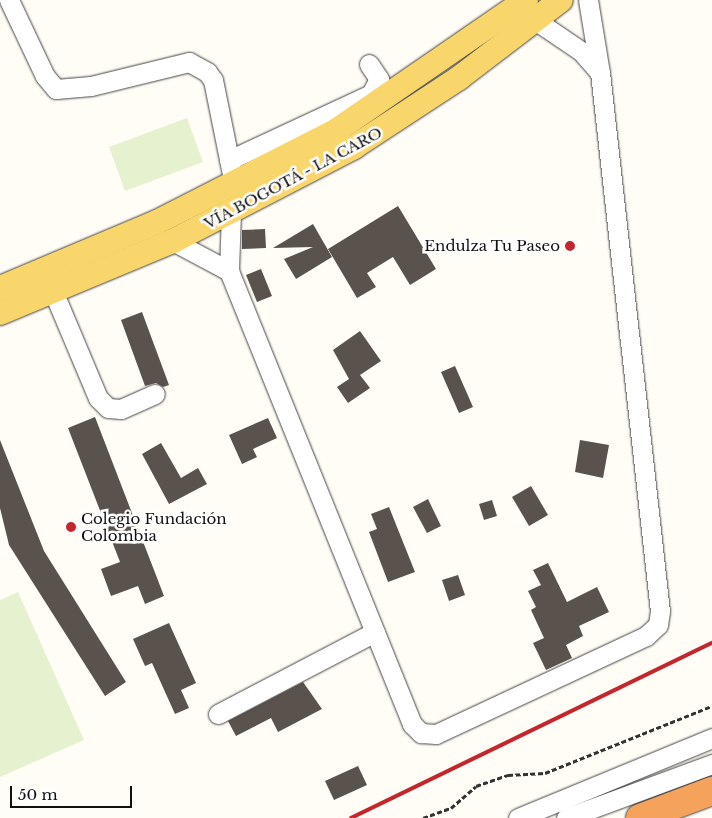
<!DOCTYPE html>
<meta charset="utf-8">
<style>
body{margin:0}
#map{position:relative;width:712px;height:818px;overflow:hidden;background:#fffdf5;font-family:"Libre Baskerville",serif}
div>[style]{position:absolute}
.pitch>*{inset:0;background:#e6f2cf}
.building>*{inset:0;background:#5a524d}
.path>*{height:3px;margin-top:-1.5px;transform-origin:0;background:repeating-linear-gradient(90deg,#333 0 5px,transparent 0 7.5px)}
.roads{filter:drop-shadow(0 0 1px #444) drop-shadow(0 0 1px #444)}
.minor>*{height:19px;margin:-9.5px;padding:0 9.5px;transform-origin:9.5px;border-radius:9.5px;background:#fff}
.major>*{height:24px;margin:-12px;padding:0 12px;transform-origin:12px;border-radius:12px;background:#f9d66b}
.highway>*{height:28px;margin:-14px;padding:0 14px;transform-origin:14px;border-radius:14px;background:#f5a25d}
.rail>*{height:4px;margin:-2px;padding:0 2px;transform-origin:2px;border-radius:2px;background:#c4262e}
.dots>*{width:14px;height:14px;translate:-50% -50%;box-sizing:border-box;border:2px solid #fff;border-radius:50%}
span{translate:-50% -50%;white-space:nowrap;text-align:center;line-height:1.15;-webkit-text-stroke:5px #fff;paint-order:stroke}
.street-label{font-size:15px;color:#111}
.poi-label{font-size:15px;color:#111}
.right{translate:-100% -50%;text-align:right}
.left{translate:0 -50%;text-align:left}
.scale{position:absolute;left:10px;top:786px;width:122px;height:22px;box-sizing:border-box;border:2px solid #111;border-top:0;padding-left:6px;font-size:15px;line-height:18px;white-space:nowrap;color:#111;-webkit-text-stroke:4px #fff;paint-order:stroke}
</style>
<div id="map">
<div class="pitch">
<div style="clip-path:polygon(187px 118px,203px 162px,125px 191px,109px 147px)"></div>
<div style="clip-path:polygon(18px 592px,84px 740px,0 777px,0 600px)"></div>
</div>
<div class="building">
<div style="clip-path:polygon(398px 206px,436px 269px,410px 285px,393px 257px,367px 273px,376px 287px,357px 298px,328px 249px)"></div>
<div style="clip-path:polygon(313px 224px,332px 257px,296px 279px,284px 259px,313px 247px,273px 248px)"></div>
<div style="clip-path:polygon(265px 229px,266px 248px,242px 249px,242px 230px)"></div>
<div style="clip-path:polygon(261px 269px,272px 296px,257px 302px,246px 275px)"></div>
<div style="clip-path:polygon(142px 312px,169px 385px,163px 387px,156px 383px,145px 386px,121px 320px)"></div>
<div style="clip-path:polygon(360px 331px,381px 361px,360px 375px,370px 388px,348px 403px,337px 387px,349px 379px,333px 350px)"></div>
<div style="clip-path:polygon(455px 366px,473px 407px,459px 413px,441px 372px)"></div>
<div style="clip-path:polygon(95px 417px,164px 596px,145px 604px,138px 586px,111px 596px,101px 569px,120px 562px,68px 428px)"></div>
<div style="clip-path:polygon(268px 418px,277px 438px,253px 449px,257px 457px,242px 464px,229px 435px)"></div>
<div style="clip-path:polygon(0 440px,44px 551px,126px 682px,105px 696px,9px 545px,0 508px)"></div>
<div style="clip-path:polygon(580px 440px,609px 445px,603px 478px,575px 472px)"></div>
<div style="clip-path:polygon(161px 443px,181px 478px,198px 468px,207px 484px,169px 504px,142px 454px)"></div>
<div style="clip-path:polygon(531px 486px,548px 515px,529px 526px,512px 497px)"></div>
<div style="clip-path:polygon(428px 499px,441px 526px,427px 533px,413px 507px)"></div>
<div style="clip-path:polygon(492px 500px,497px 516px,484px 520px,479px 504px)"></div>
<div style="clip-path:polygon(389px 507px,415px 572px,388px 582px,369px 532px,377px 529px,371px 514px)"></div>
<div style="clip-path:polygon(548px 563px,567px 602px,597px 587px,609px 612px,579px 626px,583px 636px,566px 645px,572px 658px,546px 670px,533px 643px,544px 638px,531px 610px,536px 607px,528px 591px,541px 585px,533px 570px)"></div>
<div style="clip-path:polygon(458px 575px,465px 595px,449px 601px,442px 580px)"></div>
<div style="clip-path:polygon(169px 623px,196px 683px,181px 690px,189px 708px,175px 714px,152px 663px,145px 666px,133px 639px)"></div>
<div style="clip-path:polygon(303px 682px,322px 709px,278px 732px,271px 718px,236px 736px,228px 721px)"></div>
<div style="clip-path:polygon(358px 766px,367px 785px,334px 800px,325px 781px)"></div>
</div>
<div class="path">
<div style="left:423px;top:818px;width:30px;rotate:-20deg"></div>
<div style="left:451px;top:808px;width:33px;rotate:-41deg"></div>
<div style="left:476px;top:786px;width:34px;rotate:-19deg"></div>
<div style="left:508px;top:775px;width:37px;rotate:-3deg"></div>
<div style="left:545px;top:773px;width:180px;rotate:-21.9deg"></div>
</div>
<div class="roads">
<div class="minor">
<div style="left:9px;top:0;width:84px;rotate:64.7deg"></div>
<div style="left:45px;top:76px;width:17px;rotate:50deg"></div>
<div style="left:56px;top:89px;width:35px;rotate:-5deg"></div>
<div style="left:91px;top:86px;width:101px;rotate:-13.8deg"></div>
<div style="left:189px;top:62px;width:21px;rotate:29deg"></div>
<div style="left:207px;top:72px;width:10px;rotate:53deg"></div>
<div style="left:213px;top:80px;width:106px;rotate:78.6deg"></div>
<div style="left:535px;top:20px;width:55px;rotate:34deg"></div>
<div style="left:581px;top:51px;width:29px;rotate:49deg"></div>
<div style="left:229px;top:160px;width:157px;rotate:-24.9deg"></div>
<div style="left:371px;top:94px;width:17px;rotate:-62deg"></div>
<div style="left:379px;top:79px;width:18px;rotate:-124deg"></div>
<div style="left:231px;top:213px;width:58px;rotate:92deg"></div>
<div style="left:229px;top:271px;width:489px;rotate:68deg"></div>
<div style="left:412px;top:724px;width:13px;rotate:45deg"></div>
<div style="left:421px;top:733px;width:15px;rotate:4deg"></div>
<div style="left:436px;top:734px;width:232px;rotate:-25deg"></div>
<div style="left:646px;top:636px;width:16px;rotate:-43deg"></div>
<div style="left:658px;top:625px;width:14px;rotate:-82deg"></div>
<div style="left:660px;top:611px;width:541px;rotate:-96.36deg"></div>
<div style="left:600px;top:73px;width:74px;rotate:-99.3deg"></div>
<div style="left:173px;top:241px;width:64px;rotate:28.2deg"></div>
<div style="left:53px;top:291px;width:116px;rotate:67.2deg"></div>
<div style="left:98px;top:398px;width:14px;rotate:45deg"></div>
<div style="left:108px;top:408px;width:13px;rotate:4deg"></div>
<div style="left:121px;top:409px;width:37px;rotate:-24deg"></div>
<div style="left:218px;top:714px;width:177px;rotate:-27.6deg"></div>
<div style="left:518px;top:818px;width:210px;rotate:-22.4deg"></div>
<div style="left:566px;top:818px;width:156px;rotate:-20.3deg"></div>
</div>
<div class="major">
<div style="left:0;top:288px;width:170px;rotate:-22.8deg"></div>
<div style="left:157px;top:222px;width:199px;rotate:-27deg"></div>
<div style="left:334px;top:132px;width:233px;rotate:-34.5deg"></div>
<div style="left:0;top:313px;width:187px;rotate:-22.6deg"></div>
<div style="left:173px;top:241px;width:204px;rotate:-27.4deg"></div>
<div style="left:354px;top:147px;width:126px;rotate:-33.3deg"></div>
<div style="left:459px;top:78px;width:128px;rotate:-37.4deg"></div>
</div>
<div class="highway">
<div style="left:640px;top:818px;width:77px;rotate:-20.6deg"></div>
</div>
</div>
<div class="rail">
<div style="left:351px;top:818px;width:401px;rotate:-25.9deg"></div>
</div>
<div class="dots">
<div style="left:570px;top:246px;background:#c4262e"></div>
<div style="left:71px;top:527px;background:#c4262e"></div>
</div>
<div class="street-label">
<span style="left:293px;top:178px;rotate:-28deg">VÍA BOGOTÁ - LA CARO</span>
</div>
<div class="poi-label">
<span class="right" style="left:560px;top:246px">Endulza Tu Paseo</span>
<span class="left" style="left:81px;top:527px">Colegio Fundación<br>Colombia</span>
</div>
<div class="scale">50 m</div>
</div>
